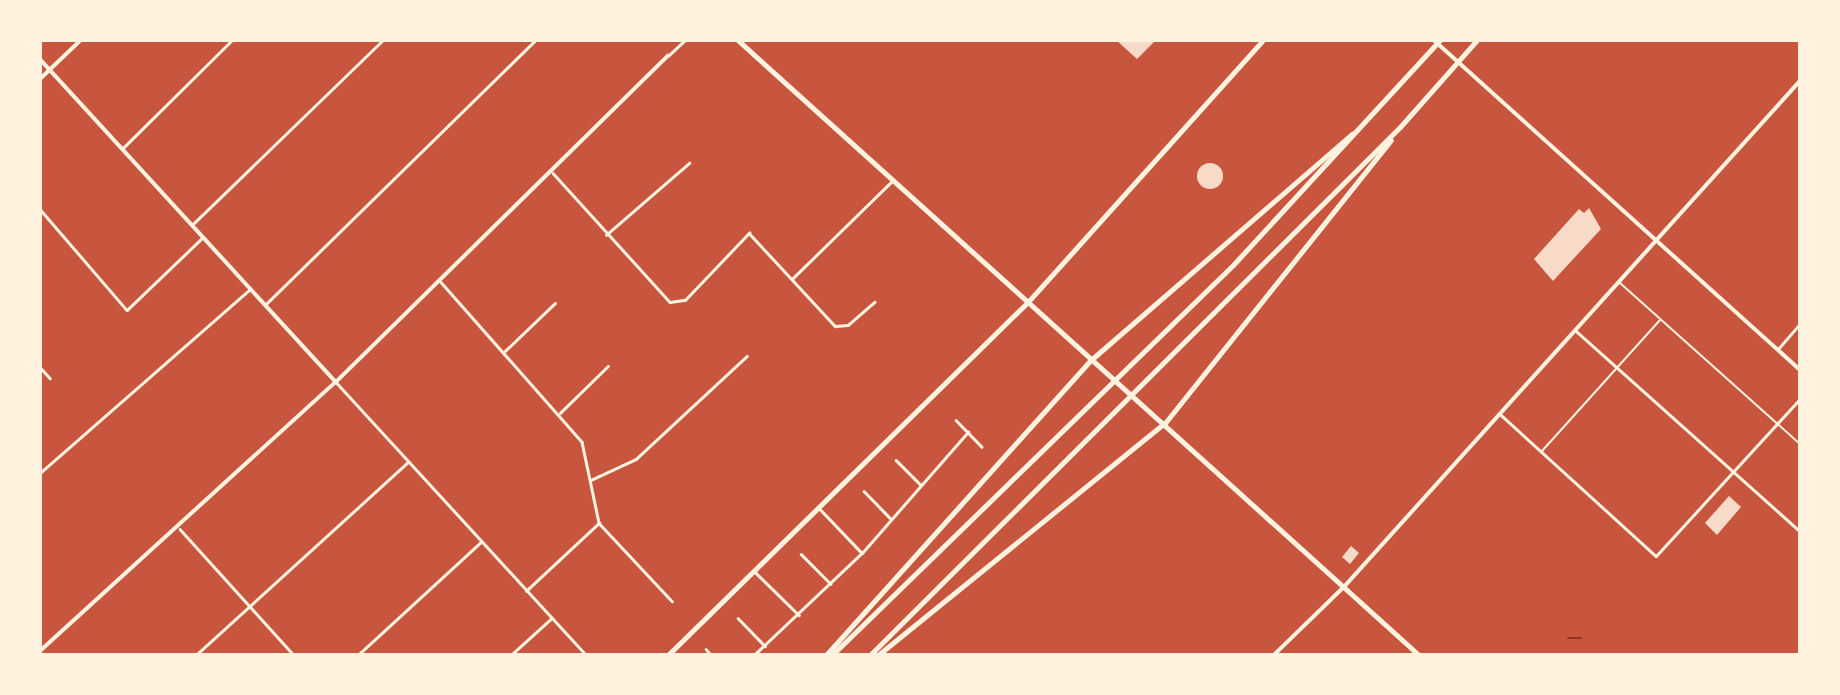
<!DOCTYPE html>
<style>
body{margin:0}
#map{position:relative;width:1840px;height:695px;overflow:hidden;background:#c8553d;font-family:"Asap Condensed",sans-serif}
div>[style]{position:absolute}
.stream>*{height:2px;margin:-1px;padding:0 1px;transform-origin:1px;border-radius:1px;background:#8f3625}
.building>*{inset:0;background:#f7dbc8}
.round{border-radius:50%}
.service>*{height:2px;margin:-1px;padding:0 1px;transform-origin:1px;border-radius:1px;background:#fff3e0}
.minor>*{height:2.5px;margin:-1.25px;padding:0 1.25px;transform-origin:1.25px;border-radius:1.25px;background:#fff3e0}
.tertiary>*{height:3.5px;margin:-1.75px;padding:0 1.75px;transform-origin:1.75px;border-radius:1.75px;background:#fff3e0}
.secondary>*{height:4.5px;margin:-2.25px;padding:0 2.25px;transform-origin:2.25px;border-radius:2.25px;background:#fff3e0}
.primary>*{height:4.5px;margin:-2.25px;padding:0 2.25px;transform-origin:2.25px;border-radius:2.25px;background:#fff3e0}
.motorway>*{height:5px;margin:-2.5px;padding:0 2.5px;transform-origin:2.5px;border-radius:2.5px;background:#fff3e0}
span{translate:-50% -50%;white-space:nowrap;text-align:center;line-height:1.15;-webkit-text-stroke:5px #fff3e0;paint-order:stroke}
.frame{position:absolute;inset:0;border:42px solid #fff3e0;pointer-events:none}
</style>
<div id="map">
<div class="stream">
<div style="left:1568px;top:638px;width:13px"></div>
</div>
<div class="building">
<div style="clip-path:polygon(1116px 40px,1156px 40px,1137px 59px)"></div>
<div class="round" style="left:1197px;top:163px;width:26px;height:26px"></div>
<div style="clip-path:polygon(1589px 208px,1601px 229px,1553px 281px,1534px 259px,1579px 209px,1584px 213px)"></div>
<div style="clip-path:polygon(1729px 496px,1741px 507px,1717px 535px,1705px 523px)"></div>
<div style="clip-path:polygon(1351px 546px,1359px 553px,1350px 564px,1342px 557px)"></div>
</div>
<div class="service">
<div style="left:1620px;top:283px;width:241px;rotate:41.8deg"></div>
<div style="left:1542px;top:451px;width:176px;rotate:-48deg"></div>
</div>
<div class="minor">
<div style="left:668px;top:56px;width:23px;rotate:-43deg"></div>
<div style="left:122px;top:149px;width:155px;rotate:-44.7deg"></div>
<div style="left:553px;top:173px;width:174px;rotate:47.8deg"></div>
<div style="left:670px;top:302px;width:15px;rotate:-8deg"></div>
<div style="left:685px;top:300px;width:93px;rotate:-46.3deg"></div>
<div style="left:749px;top:233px;width:127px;rotate:47.2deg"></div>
<div style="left:835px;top:326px;width:13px;rotate:-4deg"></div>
<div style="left:848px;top:325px;width:35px;rotate:-41deg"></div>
<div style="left:40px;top:209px;width:133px;rotate:49.3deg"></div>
<div style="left:127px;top:310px;width:105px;rotate:-43.8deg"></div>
<div style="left:192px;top:225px;width:266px;rotate:-44.1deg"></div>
<div style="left:606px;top:235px;width:110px;rotate:-40.9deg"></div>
<div style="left:792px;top:279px;width:140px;rotate:-44.4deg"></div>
<div style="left:441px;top:282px;width:213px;rotate:48.6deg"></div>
<div style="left:582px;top:442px;width:83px;rotate:78.1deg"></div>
<div style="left:599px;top:523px;width:107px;rotate:46.9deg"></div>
<div style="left:265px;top:305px;width:379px;rotate:-44.4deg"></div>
<div style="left:1575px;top:330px;width:302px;rotate:41.8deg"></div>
<div style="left:1778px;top:349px;width:33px;rotate:-49deg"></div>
<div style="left:505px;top:351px;width:69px;rotate:-43.8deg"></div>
<div style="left:40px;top:367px;width:15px;rotate:48deg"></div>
<div style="left:336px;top:382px;width:370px;rotate:47.5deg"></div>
<div style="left:560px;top:413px;width:67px;rotate:-44.4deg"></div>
<div style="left:1500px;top:414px;width:211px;rotate:42.3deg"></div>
<div style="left:1656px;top:556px;width:213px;rotate:-47.5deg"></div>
<div style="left:956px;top:420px;width:37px;rotate:46deg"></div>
<div style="left:896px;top:460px;width:34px;rotate:45deg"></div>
<div style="left:40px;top:473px;width:279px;rotate:-41.2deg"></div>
<div style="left:591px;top:480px;width:50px;rotate:-25deg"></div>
<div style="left:636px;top:459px;width:151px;rotate:-42.9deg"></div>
<div style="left:864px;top:491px;width:37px;rotate:46deg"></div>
<div style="left:819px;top:508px;width:62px;rotate:46.3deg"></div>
<div style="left:180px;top:529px;width:170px;rotate:47.9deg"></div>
<div style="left:801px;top:554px;width:42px;rotate:45deg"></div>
<div style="left:754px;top:571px;width:63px;rotate:44.4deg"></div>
<div style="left:526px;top:591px;width:100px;rotate:-43deg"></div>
<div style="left:738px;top:618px;width:39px;rotate:46deg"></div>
<div style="left:706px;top:649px;width:8px;rotate:50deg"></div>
<div style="left:196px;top:655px;width:287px;rotate:-42.3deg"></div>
<div style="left:358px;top:655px;width:167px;rotate:-42.6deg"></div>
<div style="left:511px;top:655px;width:55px;rotate:-42.1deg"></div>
<div style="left:754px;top:655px;width:149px;rotate:-43.4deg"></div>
<div style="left:862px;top:553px;width:161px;rotate:-48.8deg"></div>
</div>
<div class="tertiary">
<div style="left:1434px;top:40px;width:493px;rotate:42deg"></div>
<div style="left:40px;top:59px;width:438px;rotate:47.5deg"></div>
<div style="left:40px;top:79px;width:57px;rotate:-43.6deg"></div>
<div style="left:40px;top:651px;width:400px;rotate:-42.3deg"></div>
<div style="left:336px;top:382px;width:465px;rotate:-44.5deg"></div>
<div style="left:1274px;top:655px;width:98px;rotate:-44.2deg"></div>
<div style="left:1344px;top:587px;width:681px;rotate:-47.98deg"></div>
</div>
<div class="secondary">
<div style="left:738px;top:40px;width:918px;rotate:42.08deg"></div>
</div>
<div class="primary">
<div style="left:668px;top:655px;width:504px;rotate:-44.44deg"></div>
<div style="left:1028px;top:302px;width:352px;rotate:-48.1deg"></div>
</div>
<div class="motorway">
<div style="left:826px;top:655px;width:398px;rotate:-48.1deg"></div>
<div style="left:1092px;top:359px;width:344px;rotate:-40.9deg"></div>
<div style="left:832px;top:655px;width:559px;rotate:-44.2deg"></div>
<div style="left:1233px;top:265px;width:306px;rotate:-47.4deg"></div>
<div style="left:870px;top:655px;width:748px;rotate:-44.89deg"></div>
<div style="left:1400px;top:127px;width:116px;rotate:-48.5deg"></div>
<div style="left:878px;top:655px;width:369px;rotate:-39deg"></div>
<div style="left:1165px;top:423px;width:362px;rotate:-51.4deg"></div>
</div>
<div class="frame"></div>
</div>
